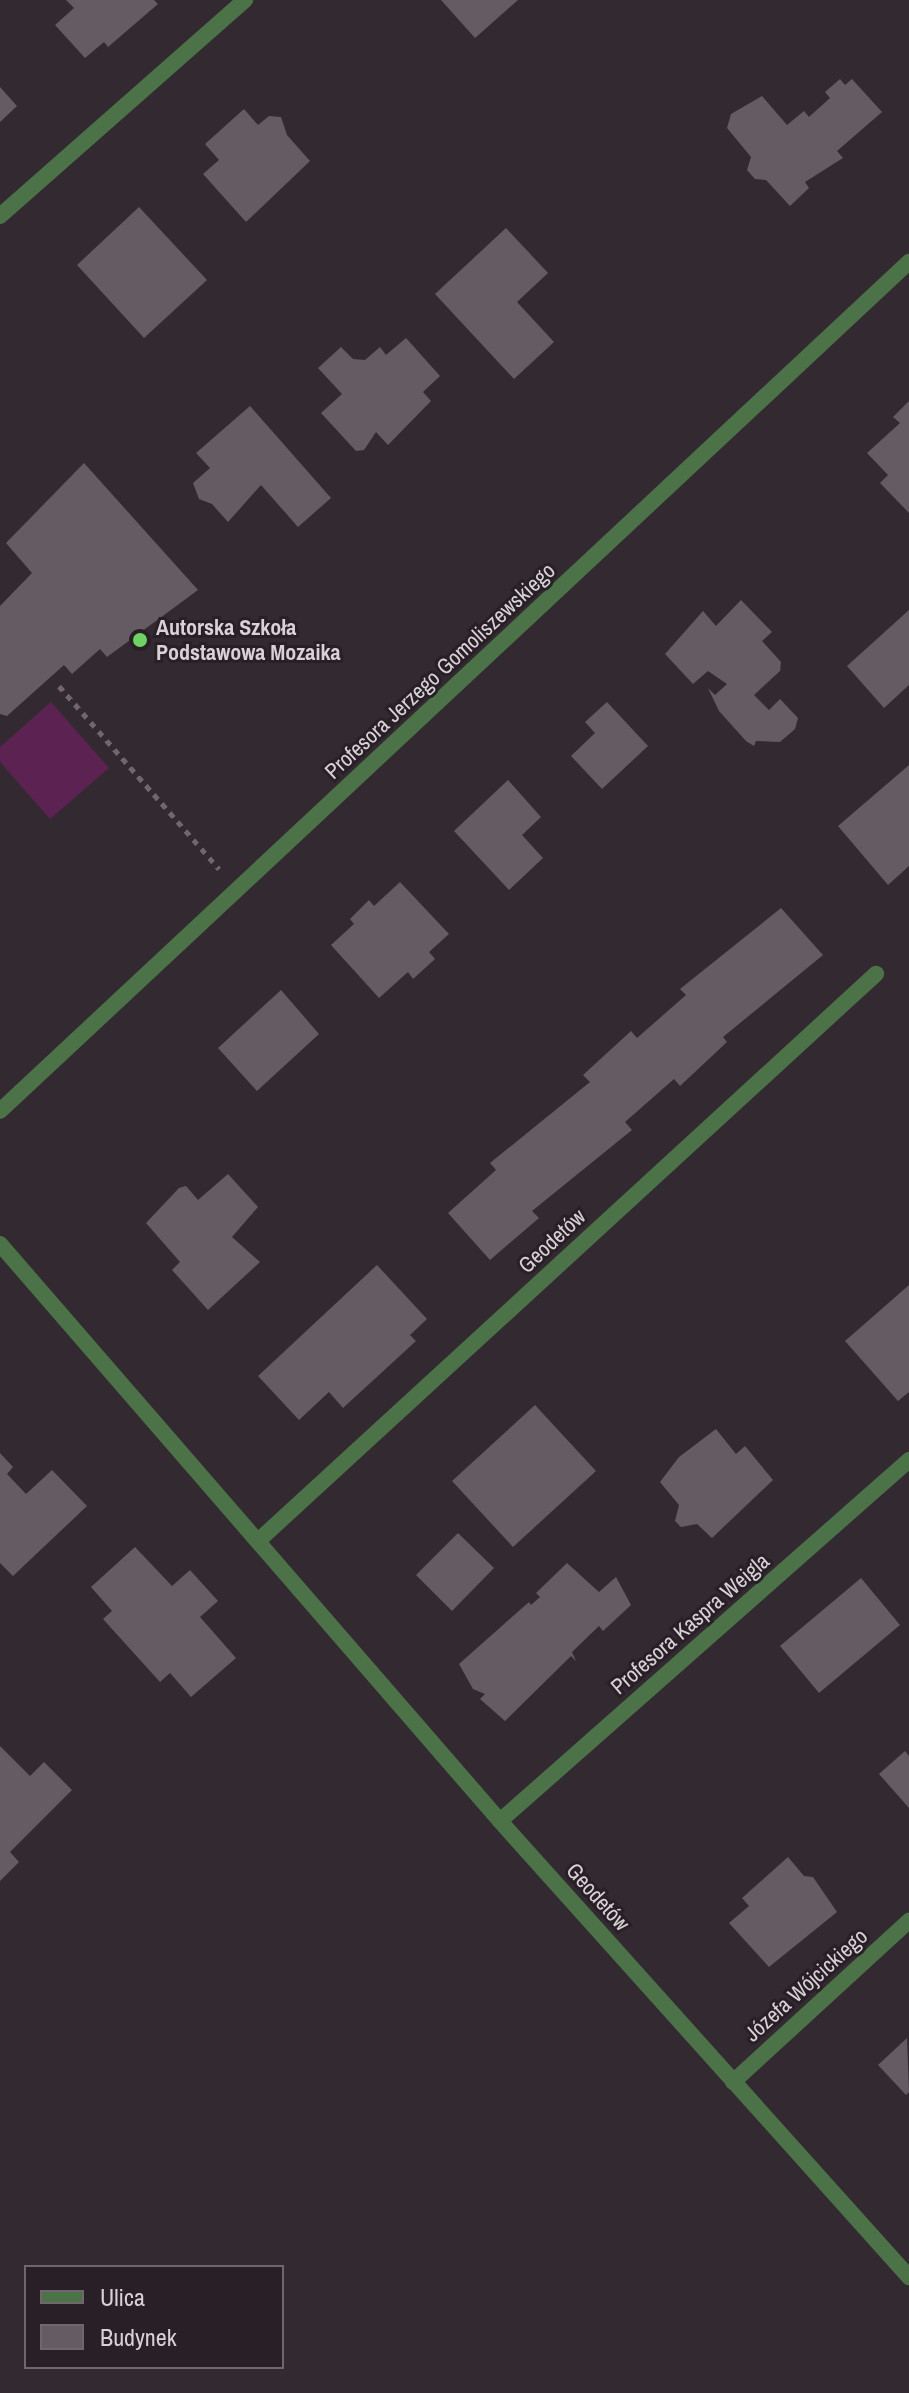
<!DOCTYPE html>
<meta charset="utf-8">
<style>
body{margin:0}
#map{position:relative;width:909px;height:2393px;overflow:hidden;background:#332a31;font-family:"Archivo Narrow",sans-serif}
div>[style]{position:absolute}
.green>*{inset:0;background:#5c2252}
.building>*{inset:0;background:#655b62}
.path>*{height:5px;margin-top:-2.5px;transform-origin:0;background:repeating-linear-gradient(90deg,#6f676d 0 6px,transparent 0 12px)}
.minor>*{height:16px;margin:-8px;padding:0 8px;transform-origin:8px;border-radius:8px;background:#4c7248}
.dots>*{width:22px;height:22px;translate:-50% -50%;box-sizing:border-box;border:4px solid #292027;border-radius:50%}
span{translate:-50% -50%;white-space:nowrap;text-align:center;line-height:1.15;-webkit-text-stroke:6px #292027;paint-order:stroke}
.poi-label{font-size:22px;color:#d8d2d7;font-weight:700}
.left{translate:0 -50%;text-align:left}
.street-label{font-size:22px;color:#d8d2d7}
.legend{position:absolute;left:24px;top:2265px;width:260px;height:104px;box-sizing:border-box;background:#292027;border:2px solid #6f676d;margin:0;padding:10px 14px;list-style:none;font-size:24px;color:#d8d2d7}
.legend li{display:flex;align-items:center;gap:16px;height:40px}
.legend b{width:40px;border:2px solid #6f676d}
</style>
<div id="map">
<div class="green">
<div style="clip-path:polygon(51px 702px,109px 768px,50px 819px,0 762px,0 747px)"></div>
</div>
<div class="building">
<div style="clip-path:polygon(66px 0,154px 0,158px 4px,108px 47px,104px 42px,85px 58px,55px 25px,74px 8px)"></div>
<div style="clip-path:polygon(441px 0,518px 0,475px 38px)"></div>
<div style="clip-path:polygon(840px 79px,845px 85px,852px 79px,882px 112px,837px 151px,843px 158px,805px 182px,809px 188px,790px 206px,766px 180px,755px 179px,747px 170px,751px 157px,727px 128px,731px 114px,762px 96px,787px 125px,804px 111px,809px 117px,830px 98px,825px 92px)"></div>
<div style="clip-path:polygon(0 87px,17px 106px,0 122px)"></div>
<div style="clip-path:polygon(244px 109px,258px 125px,269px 116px,281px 117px,287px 135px,310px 161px,246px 222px,203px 174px,219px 160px,205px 144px)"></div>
<div style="clip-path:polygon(139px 207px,207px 280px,144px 338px,77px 265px)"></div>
<div style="clip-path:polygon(506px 228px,548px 273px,517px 302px,554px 342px,514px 379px,435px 294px)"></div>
<div style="clip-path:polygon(406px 338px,440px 376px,423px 392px,431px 401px,388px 445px,376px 432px,364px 450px,356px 451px,321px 413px,342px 394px,318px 368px,341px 347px,353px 359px,365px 360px,380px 347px,386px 355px)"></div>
<div style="clip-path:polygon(909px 401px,909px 513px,880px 483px,888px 475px,867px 453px,900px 423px,893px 417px)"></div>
<div style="clip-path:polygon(250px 406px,331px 498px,298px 527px,261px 485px,228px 522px,212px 504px,199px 499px,193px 483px,210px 468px,196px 453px)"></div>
<div style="clip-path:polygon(84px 463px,198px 590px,107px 657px,100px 649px,72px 674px,64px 665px,7px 716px,0 714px,0 606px,32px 573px,6px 543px)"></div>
<div style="clip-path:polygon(741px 600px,772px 632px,762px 641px,781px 662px,780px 671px,754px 695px,769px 710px,780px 699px,798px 718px,795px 729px,780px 742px,756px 741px,754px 746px,746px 741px,719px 711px,708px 688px,715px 695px,727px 684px,708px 671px,693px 684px,665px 654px,703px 611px,716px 626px)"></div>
<div style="clip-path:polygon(909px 610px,909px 685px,884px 708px,847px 666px)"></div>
<div style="clip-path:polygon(607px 702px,648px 746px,602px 789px,571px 756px,595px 733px,585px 722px)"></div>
<div style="clip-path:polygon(909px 765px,909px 866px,888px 885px,838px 826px)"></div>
<div style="clip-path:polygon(508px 780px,541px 817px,522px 835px,543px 858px,509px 890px,454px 831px)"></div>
<div style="clip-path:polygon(400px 882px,449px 934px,429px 952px,435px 959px,413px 979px,408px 972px,379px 998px,331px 945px,354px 924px,350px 919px,369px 900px,374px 906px)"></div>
<div style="clip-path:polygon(781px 908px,823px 955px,723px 1037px,727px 1042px,680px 1086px,674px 1079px,625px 1122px,632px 1130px,532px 1211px,539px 1218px,490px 1260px,448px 1213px,496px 1170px,490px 1163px,590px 1082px,583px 1075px,631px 1031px,637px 1038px,686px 995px,680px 989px)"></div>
<div style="clip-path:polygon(281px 990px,319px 1034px,257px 1091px,218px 1048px)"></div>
<div style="clip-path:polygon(228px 1174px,258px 1207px,232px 1237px,260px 1262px,208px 1310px,172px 1270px,180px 1262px,146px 1223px,179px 1188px,186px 1186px,198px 1200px)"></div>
<div style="clip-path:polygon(377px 1265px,427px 1319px,410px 1335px,416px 1341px,343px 1408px,329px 1392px,299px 1420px,258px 1376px)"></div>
<div style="clip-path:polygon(909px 1285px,909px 1392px,898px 1401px,845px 1341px)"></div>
<div style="clip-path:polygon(535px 1405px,596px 1471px,513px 1547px,452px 1481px)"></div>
<div style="clip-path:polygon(716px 1429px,736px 1454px,745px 1446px,773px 1480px,712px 1538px,697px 1524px,681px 1527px,675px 1521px,679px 1505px,660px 1482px,679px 1457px)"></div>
<div style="clip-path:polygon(0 1453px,13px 1467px,7px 1474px,26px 1494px,52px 1470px,87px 1506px,13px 1576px,0 1563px)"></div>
<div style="clip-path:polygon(458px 1533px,494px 1568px,452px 1611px,416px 1575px)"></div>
<div style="clip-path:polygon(135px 1547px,172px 1586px,190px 1570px,218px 1601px,200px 1617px,236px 1658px,191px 1697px,170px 1673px,160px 1682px,103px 1619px,112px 1611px,91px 1587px)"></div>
<div style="clip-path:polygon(567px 1563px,599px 1592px,616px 1577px,631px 1605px,603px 1631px,599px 1626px,572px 1652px,576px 1661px,571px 1656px,505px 1721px,480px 1699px,485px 1694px,473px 1689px,459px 1664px,529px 1602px,531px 1605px,540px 1597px,536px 1593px)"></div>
<div style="clip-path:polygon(861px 1578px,900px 1625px,819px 1693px,780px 1646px)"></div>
<div style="clip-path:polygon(0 1746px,30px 1776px,44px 1762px,72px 1790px,10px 1852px,19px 1862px,0 1881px)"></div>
<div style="clip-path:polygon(905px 1751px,909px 1756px,909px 1808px,879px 1774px)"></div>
<div style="clip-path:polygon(788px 1857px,804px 1876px,813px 1877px,837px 1912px,769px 1967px,729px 1923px,749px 1906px,742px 1898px)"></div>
<div style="clip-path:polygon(907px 2038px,909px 2092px,906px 2095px,878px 2065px)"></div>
</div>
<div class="path">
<div style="left:59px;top:686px;width:243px;rotate:48.8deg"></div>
</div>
<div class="minor">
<div style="left:0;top:216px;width:327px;rotate:-41.4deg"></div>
<div style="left:0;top:1111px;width:1244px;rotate:-43.05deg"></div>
<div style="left:0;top:1244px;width:763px;rotate:49.09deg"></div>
<div style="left:500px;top:1821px;width:613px;rotate:48.11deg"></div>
<div style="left:258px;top:1541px;width:839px;rotate:-42.54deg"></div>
<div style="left:500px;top:1821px;width:546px;rotate:-41.43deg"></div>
<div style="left:733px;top:2082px;width:239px;rotate:-42.5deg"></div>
</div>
<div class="dots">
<div style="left:140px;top:640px;background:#6cd362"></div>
</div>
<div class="poi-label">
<span class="left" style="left:156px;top:640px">Autorska Szkoła<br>Podstawowa Mozaika</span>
</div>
<div class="street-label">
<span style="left:440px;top:671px;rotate:-43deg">Profesora Jerzego Gomoliszewskiego</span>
<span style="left:552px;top:1241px;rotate:-43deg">Geodetów</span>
<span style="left:690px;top:1624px;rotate:-41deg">Profesora Kaspra Weigla</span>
<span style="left:598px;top:1897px;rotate:48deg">Geodetów</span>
<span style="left:806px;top:1985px;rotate:-42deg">Józefa Wójcickiego</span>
</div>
<ul class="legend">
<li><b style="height:10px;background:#4c7248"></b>Ulica</li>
<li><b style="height:22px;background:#655b62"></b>Budynek</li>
</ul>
</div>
